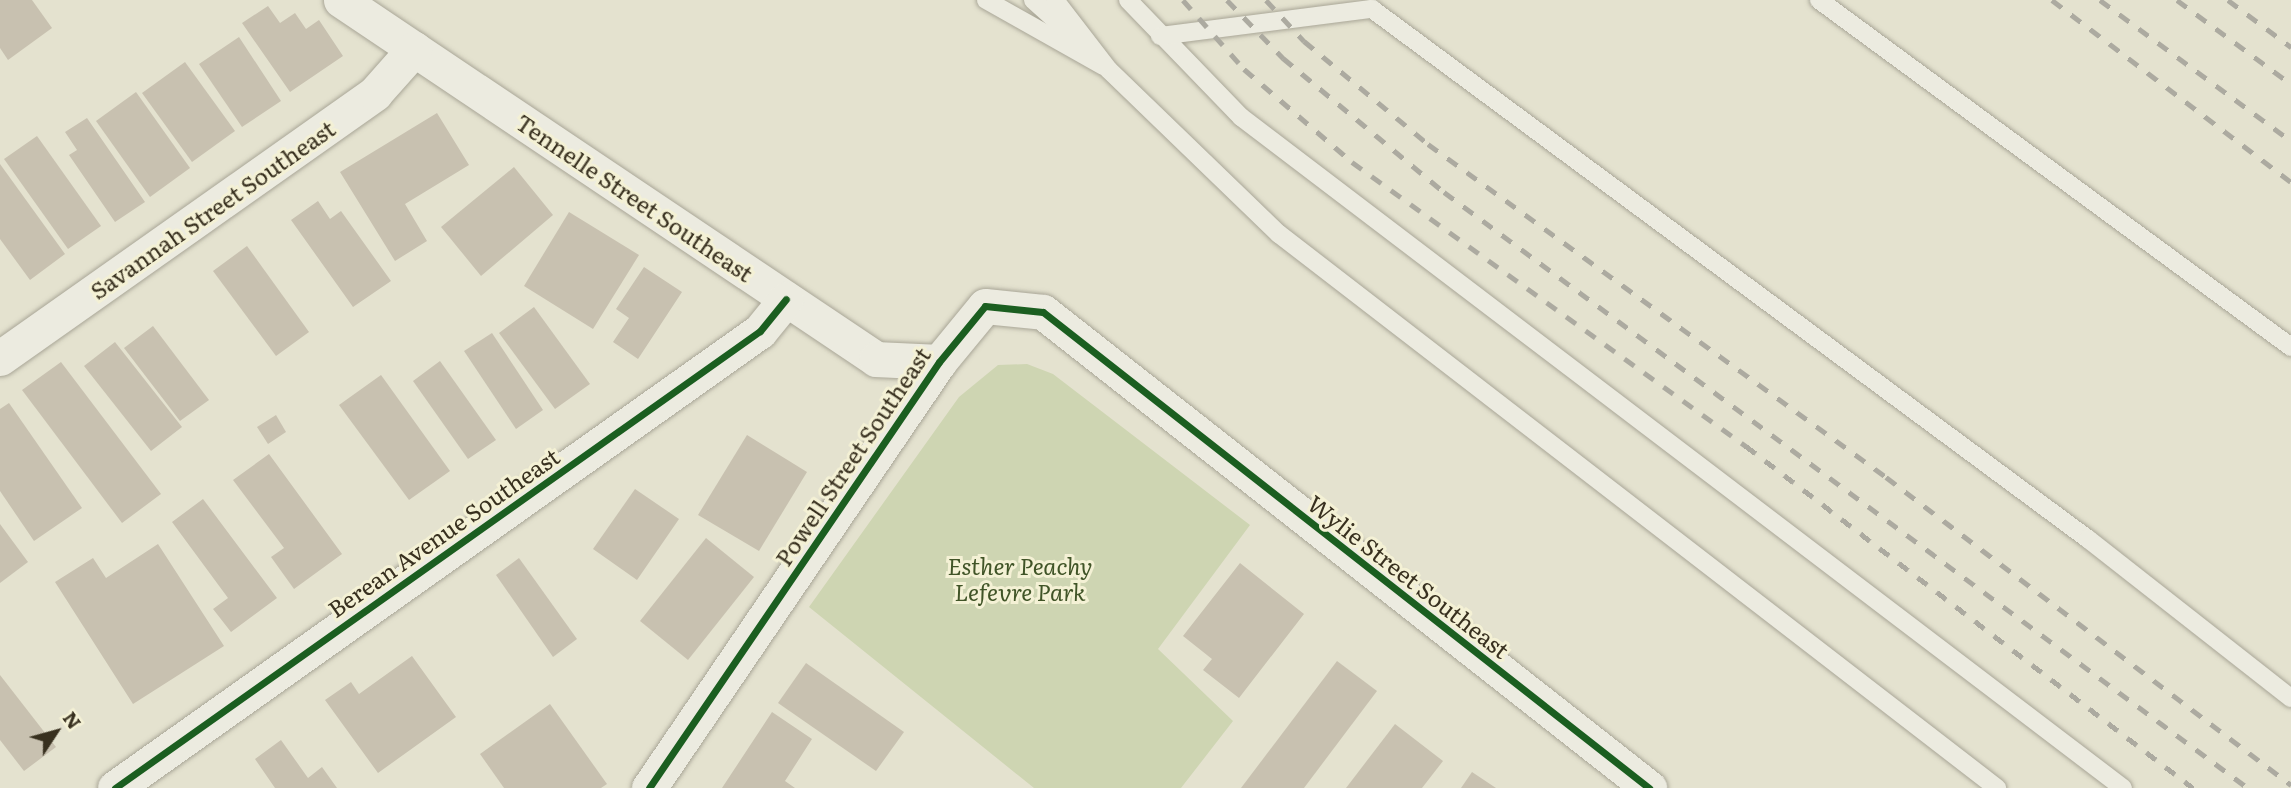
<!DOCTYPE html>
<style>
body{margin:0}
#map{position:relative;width:2291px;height:788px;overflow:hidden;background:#e4e2cf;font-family:Literata,serif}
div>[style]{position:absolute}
.green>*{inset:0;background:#ced5b2}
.building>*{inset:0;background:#c8c1b0}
.roads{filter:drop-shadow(0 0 2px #a9a697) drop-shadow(0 0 2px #a9a697)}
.service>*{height:18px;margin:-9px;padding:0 9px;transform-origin:9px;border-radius:9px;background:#ecebe0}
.minor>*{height:35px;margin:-17.5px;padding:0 17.5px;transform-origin:17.5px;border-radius:17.5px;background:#ecebe0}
.rail>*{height:5px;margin-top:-2.5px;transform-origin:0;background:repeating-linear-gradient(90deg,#acaaa0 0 12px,transparent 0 24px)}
.cycleway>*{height:7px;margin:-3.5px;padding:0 3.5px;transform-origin:3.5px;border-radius:3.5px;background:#1b5e20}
span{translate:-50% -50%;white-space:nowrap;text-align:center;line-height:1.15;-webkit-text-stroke:6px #f4f1d5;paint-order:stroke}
.street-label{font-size:23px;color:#38301f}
.park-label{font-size:23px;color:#405427;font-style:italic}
.north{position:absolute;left:21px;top:697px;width:70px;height:70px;-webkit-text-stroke:5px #f4f1d5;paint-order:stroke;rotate:54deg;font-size:19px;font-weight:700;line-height:28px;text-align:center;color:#38301f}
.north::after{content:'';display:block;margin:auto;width:24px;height:32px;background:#38301f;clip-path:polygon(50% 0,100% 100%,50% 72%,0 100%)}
</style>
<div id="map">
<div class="green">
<div style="clip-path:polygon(1027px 364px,1053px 374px,1250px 525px,1158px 649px,1233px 721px,1181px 788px,1034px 788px,809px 607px,959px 397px,998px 365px)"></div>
</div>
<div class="building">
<div style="clip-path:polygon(0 0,32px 0,52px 28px,8px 60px,0 48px)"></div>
<div style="clip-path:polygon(268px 6px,280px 23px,295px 13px,306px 29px,319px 20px,343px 56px,290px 92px,242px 23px)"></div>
<div style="clip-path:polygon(239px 37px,281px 101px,242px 127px,199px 64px)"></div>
<div style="clip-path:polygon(185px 62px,235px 131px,192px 162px,142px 93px)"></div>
<div style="clip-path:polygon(136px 92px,190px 168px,150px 197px,96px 121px)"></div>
<div style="clip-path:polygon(437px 113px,469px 165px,405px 204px,427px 241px,395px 261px,340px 172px)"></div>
<div style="clip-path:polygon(87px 118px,145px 202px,115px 222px,69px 155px,77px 150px,65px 132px)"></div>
<div style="clip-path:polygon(37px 136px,101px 226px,68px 249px,4px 159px)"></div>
<div style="clip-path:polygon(0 164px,65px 254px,30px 280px,0 239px)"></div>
<div style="clip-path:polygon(514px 167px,553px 215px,481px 276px,441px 227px)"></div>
<div style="clip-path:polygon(318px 201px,330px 219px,341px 211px,391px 281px,353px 307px,291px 220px)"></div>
<div style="clip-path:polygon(569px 212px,639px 255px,593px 329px,524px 286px)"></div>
<div style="clip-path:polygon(247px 246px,309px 332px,276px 356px,213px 271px)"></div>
<div style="clip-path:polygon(644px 267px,682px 292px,638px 359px,613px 342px,629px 318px,616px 309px)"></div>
<div style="clip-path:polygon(534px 307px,590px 384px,555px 409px,499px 333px)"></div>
<div style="clip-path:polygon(153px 326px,209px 400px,180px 421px,124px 348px)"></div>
<div style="clip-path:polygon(492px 333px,543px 410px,516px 429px,464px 351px)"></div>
<div style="clip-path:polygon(115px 342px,182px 427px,151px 451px,84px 366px)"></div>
<div style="clip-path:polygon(440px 361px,496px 440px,468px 459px,413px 381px)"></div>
<div style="clip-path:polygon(61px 362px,161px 494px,122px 523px,22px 390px)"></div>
<div style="clip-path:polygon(381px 375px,450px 471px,409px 500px,339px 405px)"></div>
<div style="clip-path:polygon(9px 403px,82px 508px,34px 541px,0 491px,0 409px)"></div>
<div style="clip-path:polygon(276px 415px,286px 432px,268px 444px,257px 427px)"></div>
<div style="clip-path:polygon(747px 435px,807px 472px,759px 551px,698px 515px)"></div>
<div style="clip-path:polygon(269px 454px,342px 554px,294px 589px,271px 557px,284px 548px,233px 480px)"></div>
<div style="clip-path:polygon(635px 489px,679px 519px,637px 580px,593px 549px)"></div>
<div style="clip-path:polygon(203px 499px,277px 598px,231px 632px,213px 609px,228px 598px,172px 522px)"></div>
<div style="clip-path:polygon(0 524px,28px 562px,0 583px)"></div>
<div style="clip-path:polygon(706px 538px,754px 577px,688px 660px,640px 621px)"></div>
<div style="clip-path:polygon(158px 544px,224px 646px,133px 704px,55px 582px,93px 558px,106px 578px)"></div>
<div style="clip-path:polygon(519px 558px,577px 639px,553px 657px,496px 575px)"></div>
<div style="clip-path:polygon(1240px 563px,1304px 614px,1239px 698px,1203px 670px,1212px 659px,1183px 636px)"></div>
<div style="clip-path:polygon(412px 656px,456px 717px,378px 773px,325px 700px,351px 682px,359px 694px)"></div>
<div style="clip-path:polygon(1337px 661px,1377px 691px,1304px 788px,1241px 788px)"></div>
<div style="clip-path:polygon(806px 663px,904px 732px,876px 771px,778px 703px)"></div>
<div style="clip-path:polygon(0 675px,56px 747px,24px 771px,0 740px)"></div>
<div style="clip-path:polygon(550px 704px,607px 784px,601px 788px,504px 788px,480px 754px)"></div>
<div style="clip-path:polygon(772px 712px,812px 739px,785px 781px,795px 788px,722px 788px)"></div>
<div style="clip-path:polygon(1395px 724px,1443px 761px,1422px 788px,1346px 788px)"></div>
<div style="clip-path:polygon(281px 740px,308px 778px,322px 767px,337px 788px,275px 788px,255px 759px)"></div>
<div style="clip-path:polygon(1472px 772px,1496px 788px,1461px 788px)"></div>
</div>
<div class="roads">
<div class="service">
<div style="left:986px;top:0;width:134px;rotate:29.4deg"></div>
<div style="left:1033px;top:0;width:52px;rotate:41.9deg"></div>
<div style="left:1055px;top:0;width:88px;rotate:52.4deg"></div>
<div style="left:1109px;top:70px;width:236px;rotate:44deg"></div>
<div style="left:1279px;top:234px;width:907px;rotate:37.65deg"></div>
<div style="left:1128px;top:0;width:163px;rotate:46deg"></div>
<div style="left:1241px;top:117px;width:1108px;rotate:37.26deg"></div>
<div style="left:1819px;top:0;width:586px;rotate:36.32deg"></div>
<div style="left:1160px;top:36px;width:214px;rotate:-7.3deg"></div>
<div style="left:1372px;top:9px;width:891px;rotate:36.51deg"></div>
<div style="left:2088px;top:539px;width:258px;rotate:38.1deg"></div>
</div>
<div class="minor">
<div style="left:341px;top:0;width:644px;rotate:33.86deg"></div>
<div style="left:876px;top:359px;width:63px;rotate:2.7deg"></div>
<div style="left:0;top:358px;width:459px;rotate:-35.2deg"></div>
<div style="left:375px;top:93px;width:59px;rotate:-48.4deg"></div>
<div style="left:115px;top:788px;width:790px;rotate:-35.32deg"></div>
<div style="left:760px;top:331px;width:41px;rotate:-50.9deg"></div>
<div style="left:649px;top:788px;width:515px;rotate:-55.75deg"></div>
<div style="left:939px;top:362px;width:72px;rotate:-50.6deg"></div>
<div style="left:985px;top:306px;width:58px;rotate:5.9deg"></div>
<div style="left:1043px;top:312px;width:771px;rotate:38.15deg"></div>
</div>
</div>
<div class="rail">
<div style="left:1183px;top:0;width:92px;rotate:48.5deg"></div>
<div style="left:1244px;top:69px;width:143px;rotate:40.7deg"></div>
<div style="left:1352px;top:162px;width:486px;rotate:35.8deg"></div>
<div style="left:1746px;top:446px;width:563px;rotate:37.42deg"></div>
<div style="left:1227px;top:0;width:81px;rotate:46deg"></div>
<div style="left:1283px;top:58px;width:209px;rotate:39.8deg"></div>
<div style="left:1444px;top:192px;width:1001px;rotate:36.55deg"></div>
<div style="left:1266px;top:0;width:56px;rotate:47.2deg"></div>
<div style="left:1304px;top:41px;width:161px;rotate:39.7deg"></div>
<div style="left:1428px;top:144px;width:566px;rotate:36.02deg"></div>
<div style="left:1886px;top:477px;width:509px;rotate:37.25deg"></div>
<div style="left:2052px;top:0;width:300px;rotate:37.3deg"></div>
<div style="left:2100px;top:0;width:237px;rotate:36.4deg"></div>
<div style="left:2177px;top:0;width:142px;rotate:36.4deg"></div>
<div style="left:2228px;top:0;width:79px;rotate:36.7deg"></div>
</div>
<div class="cycleway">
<div style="left:115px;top:788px;width:790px;rotate:-35.32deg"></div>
<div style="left:760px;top:331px;width:41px;rotate:-50.9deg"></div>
<div style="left:649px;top:788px;width:515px;rotate:-55.75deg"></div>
<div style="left:939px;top:362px;width:72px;rotate:-50.6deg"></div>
<div style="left:985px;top:306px;width:58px;rotate:5.9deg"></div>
<div style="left:1043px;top:312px;width:771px;rotate:38.15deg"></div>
</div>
<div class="street-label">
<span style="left:635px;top:197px;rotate:34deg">Tennelle Street Southeast</span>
<span style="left:212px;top:209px;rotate:-35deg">Savannah Street Southeast</span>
<span style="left:852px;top:456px;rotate:-56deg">Powell Street Southeast</span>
<span style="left:443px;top:532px;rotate:-35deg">Berean Avenue Southeast</span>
<span style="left:1409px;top:576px;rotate:38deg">Wylie Street Southeast</span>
</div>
<div class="park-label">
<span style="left:1020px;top:578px">Esther Peachy<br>Lefevre Park</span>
</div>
<div class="north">N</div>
</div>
